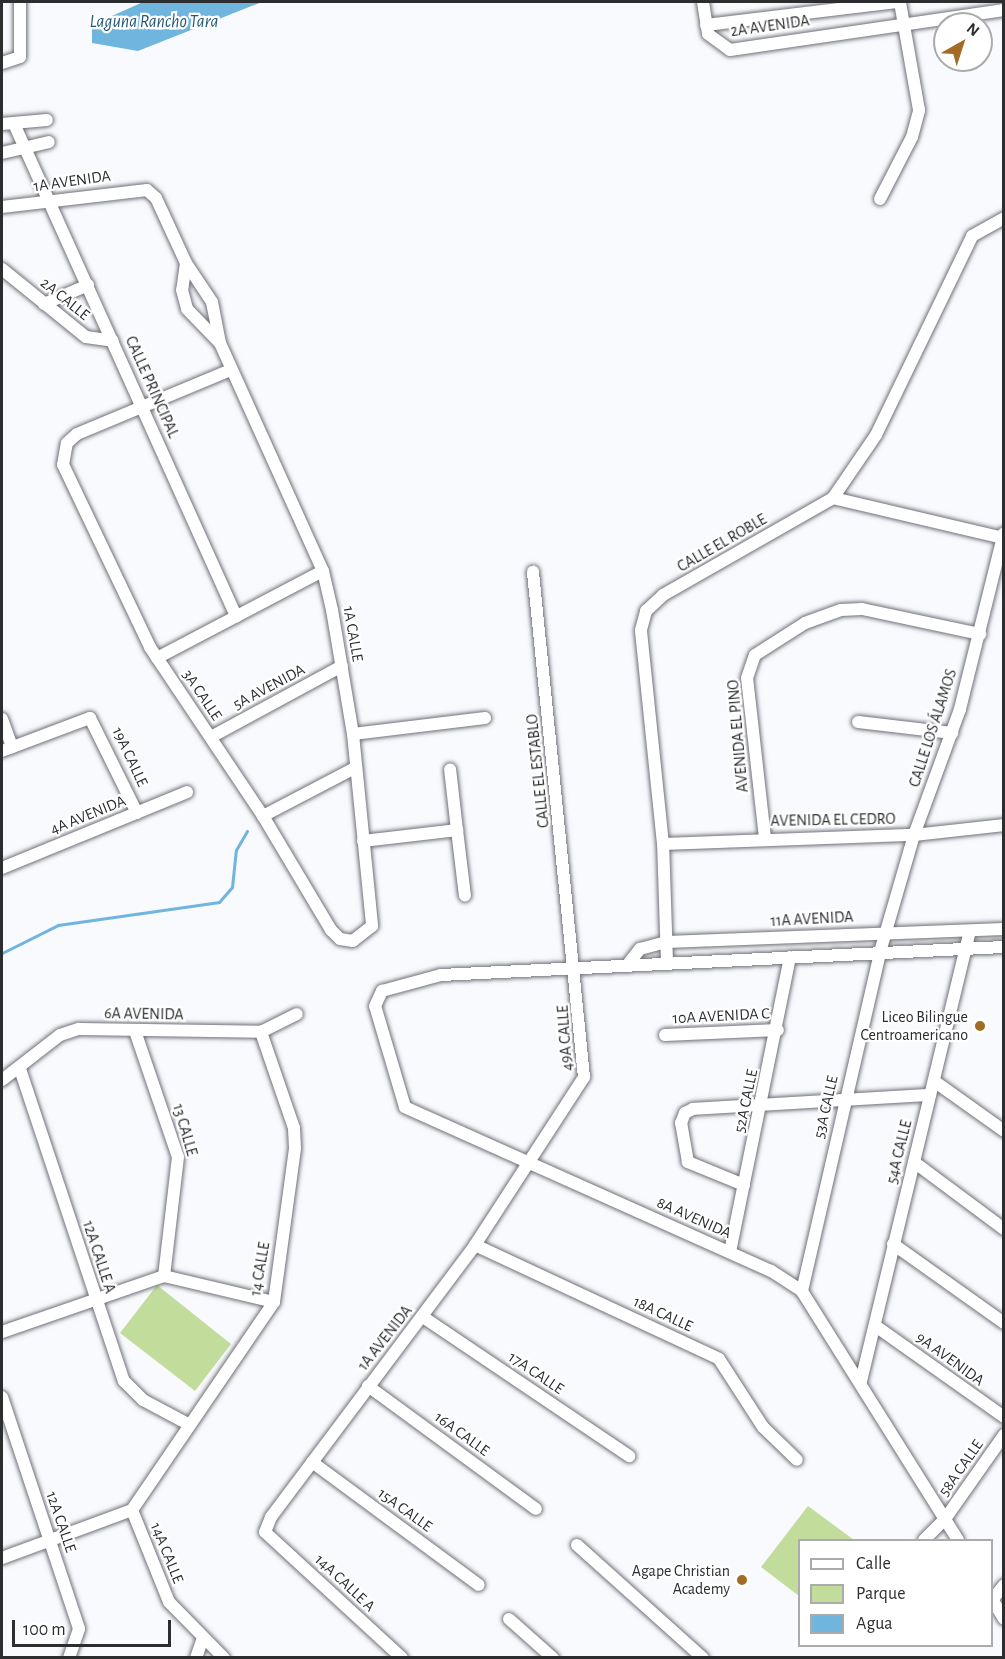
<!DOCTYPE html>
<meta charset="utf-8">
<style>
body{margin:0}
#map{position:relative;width:1005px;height:1659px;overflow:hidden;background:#f8fafe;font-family:"Alegreya Sans",sans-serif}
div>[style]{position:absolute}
.green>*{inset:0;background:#c2dd9b}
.water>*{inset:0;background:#6fb5dd}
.stream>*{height:3px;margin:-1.5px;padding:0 1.5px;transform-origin:1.5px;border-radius:1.5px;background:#6fb5dd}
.roads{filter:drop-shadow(0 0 2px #6f7177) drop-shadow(0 0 2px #6f7177)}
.street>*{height:12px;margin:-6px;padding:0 6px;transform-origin:6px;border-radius:6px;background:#fff}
.dots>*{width:16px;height:16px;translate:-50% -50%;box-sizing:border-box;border:3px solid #fff;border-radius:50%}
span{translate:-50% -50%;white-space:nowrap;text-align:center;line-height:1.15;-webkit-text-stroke:4.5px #fff;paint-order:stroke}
.street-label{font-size:16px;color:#2c2d2f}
.poi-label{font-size:16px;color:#2c2d2f}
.right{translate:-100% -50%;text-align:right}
.water-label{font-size:18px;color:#245976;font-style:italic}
.frame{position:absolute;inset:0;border:3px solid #2c2d2f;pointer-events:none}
.legend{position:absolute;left:798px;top:1539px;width:195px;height:108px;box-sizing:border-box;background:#fff;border:2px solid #ababac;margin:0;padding:8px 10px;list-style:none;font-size:18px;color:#2c2d2f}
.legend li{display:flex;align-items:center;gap:12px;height:30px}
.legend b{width:30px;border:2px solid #ababac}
.north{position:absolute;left:933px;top:12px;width:60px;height:60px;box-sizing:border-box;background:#fff;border:2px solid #ababac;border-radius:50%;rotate:39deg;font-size:16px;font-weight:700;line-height:24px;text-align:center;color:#2c2d2f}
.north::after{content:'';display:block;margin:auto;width:21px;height:27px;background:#a26c26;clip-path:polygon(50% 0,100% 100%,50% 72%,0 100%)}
.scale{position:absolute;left:12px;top:1620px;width:159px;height:27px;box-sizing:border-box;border:3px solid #2c2d2f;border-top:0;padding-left:8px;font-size:18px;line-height:21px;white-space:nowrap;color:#2c2d2f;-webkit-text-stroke:4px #fff;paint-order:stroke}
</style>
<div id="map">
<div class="green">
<div style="clip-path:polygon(157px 1285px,231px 1344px,195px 1391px,120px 1333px)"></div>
<div style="clip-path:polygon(808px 1506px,854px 1540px,800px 1540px,799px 1596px,761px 1567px)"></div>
</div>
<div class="water">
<div style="clip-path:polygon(143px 2px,262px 2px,138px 51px,92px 43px,92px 25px)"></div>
</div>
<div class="stream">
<div style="left:2px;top:953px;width:63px;rotate:-26.6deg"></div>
<div style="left:58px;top:925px;width:163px;rotate:-8.1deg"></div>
<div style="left:219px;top:902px;width:20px;rotate:-49deg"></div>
<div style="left:232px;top:887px;width:37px;rotate:-84deg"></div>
<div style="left:236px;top:850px;width:22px;rotate:-60deg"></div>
</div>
<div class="roads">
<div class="street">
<div style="left:703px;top:2px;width:32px;rotate:81deg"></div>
<div style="left:708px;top:34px;width:27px;rotate:36deg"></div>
<div style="left:730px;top:50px;width:277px;rotate:-8.3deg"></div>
<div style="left:706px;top:25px;width:190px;rotate:-6.9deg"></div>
<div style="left:2px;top:63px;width:19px;rotate:-18deg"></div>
<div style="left:20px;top:57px;width:55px;rotate:-90deg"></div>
<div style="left:2px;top:124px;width:45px;rotate:-5.1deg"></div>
<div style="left:15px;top:126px;width:538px;rotate:65.72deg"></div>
<div style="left:2px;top:153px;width:48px;rotate:-13.2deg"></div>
<div style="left:880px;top:199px;width:70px;rotate:-62.7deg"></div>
<div style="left:912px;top:137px;width:28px;rotate:-75deg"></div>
<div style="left:919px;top:110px;width:110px;rotate:-100deg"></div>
<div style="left:2px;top:207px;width:146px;rotate:-6.7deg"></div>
<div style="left:147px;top:190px;width:12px;rotate:42deg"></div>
<div style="left:156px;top:198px;width:72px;rotate:65.2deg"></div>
<div style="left:186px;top:263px;width:47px;rotate:56.3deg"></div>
<div style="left:212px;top:302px;width:42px;rotate:79deg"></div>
<div style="left:220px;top:343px;width:250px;rotate:65.7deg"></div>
<div style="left:323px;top:571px;width:40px;rotate:77deg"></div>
<div style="left:332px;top:610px;width:126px;rotate:80.4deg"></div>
<div style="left:353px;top:734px;width:193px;rotate:84.3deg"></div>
<div style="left:372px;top:926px;width:24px;rotate:142deg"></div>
<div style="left:353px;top:941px;width:13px;rotate:-171deg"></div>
<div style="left:340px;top:939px;width:13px;rotate:-135deg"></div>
<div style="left:331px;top:930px;width:133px;rotate:-120.8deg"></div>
<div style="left:263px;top:816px;width:203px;rotate:-123.8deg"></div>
<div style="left:150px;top:647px;width:202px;rotate:-115.5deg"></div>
<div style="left:63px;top:465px;width:22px;rotate:-80deg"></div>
<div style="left:67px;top:443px;width:13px;rotate:-42deg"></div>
<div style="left:77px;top:434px;width:167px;rotate:-22.6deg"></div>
<div style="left:186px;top:263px;width:27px;rotate:98deg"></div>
<div style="left:182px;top:290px;width:20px;rotate:75deg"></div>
<div style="left:187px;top:309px;width:47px;rotate:45.9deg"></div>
<div style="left:2px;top:269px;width:108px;rotate:39deg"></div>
<div style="left:86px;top:337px;width:27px;rotate:8deg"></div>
<div style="left:44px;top:304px;width:48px;rotate:-23.4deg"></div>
<div style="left:833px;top:498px;width:176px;rotate:13.2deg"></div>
<div style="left:157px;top:658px;width:187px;rotate:-27.7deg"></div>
<div style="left:2px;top:719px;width:30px;rotate:70deg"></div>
<div style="left:858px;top:722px;width:95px;rotate:6.7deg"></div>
<div style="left:353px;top:734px;width:133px;rotate:-6.9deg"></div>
<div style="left:211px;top:737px;width:149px;rotate:-28.5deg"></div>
<div style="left:2px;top:751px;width:94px;rotate:-20.6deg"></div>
<div style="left:90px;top:718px;width:106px;rotate:63.7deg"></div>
<div style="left:263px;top:816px;width:104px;rotate:-27.6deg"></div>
<div style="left:457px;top:830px;width:66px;rotate:83.1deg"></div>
<div style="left:765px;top:838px;width:161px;rotate:-96.4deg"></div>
<div style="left:747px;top:678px;width:24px;rotate:-71deg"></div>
<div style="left:755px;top:655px;width:59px;rotate:-32.6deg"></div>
<div style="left:805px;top:623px;width:38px;rotate:-20deg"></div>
<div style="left:841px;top:610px;width:21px;rotate:-3deg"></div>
<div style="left:862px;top:609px;width:121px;rotate:12deg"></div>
<div style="left:363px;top:841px;width:95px;rotate:-6.7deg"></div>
<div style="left:457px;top:830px;width:61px;rotate:-96.5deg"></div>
<div style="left:663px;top:844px;width:251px;rotate:-2.1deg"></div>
<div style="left:914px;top:835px;width:91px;rotate:-6.3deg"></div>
<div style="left:2px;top:868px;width:200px;rotate:-22.3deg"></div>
<div style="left:667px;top:962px;width:118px;rotate:-91.9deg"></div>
<div style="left:663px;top:844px;width:215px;rotate:-95.9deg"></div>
<div style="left:641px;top:630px;width:20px;rotate:-75deg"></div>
<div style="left:646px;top:611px;width:23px;rotate:-43deg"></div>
<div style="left:663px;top:595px;width:196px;rotate:-29.7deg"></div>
<div style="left:833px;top:498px;width:76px;rotate:-55.7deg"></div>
<div style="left:876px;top:435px;width:221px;rotate:-64.2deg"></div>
<div style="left:972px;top:236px;width:37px;rotate:-29deg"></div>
<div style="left:629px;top:963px;width:18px;rotate:-52deg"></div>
<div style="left:640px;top:949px;width:27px;rotate:-15deg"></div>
<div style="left:666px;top:942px;width:338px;rotate:-2.2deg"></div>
<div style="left:135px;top:1031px;width:133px;rotate:71.2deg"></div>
<div style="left:178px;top:1157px;width:120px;rotate:96.7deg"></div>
<div style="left:665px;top:1035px;width:113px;rotate:-2.5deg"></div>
<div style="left:20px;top:1069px;width:329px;rotate:71.6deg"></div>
<div style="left:124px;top:1381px;width:27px;rotate:45deg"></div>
<div style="left:143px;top:1400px;width:51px;rotate:28.1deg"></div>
<div style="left:2px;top:1080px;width:73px;rotate:-37.8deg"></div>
<div style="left:60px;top:1035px;width:20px;rotate:-18deg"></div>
<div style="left:79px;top:1029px;width:182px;rotate:0.9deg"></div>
<div style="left:261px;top:1032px;width:40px;rotate:-26.6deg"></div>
<div style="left:934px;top:1081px;width:86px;rotate:35.5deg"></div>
<div style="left:914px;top:1162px;width:112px;rotate:36.7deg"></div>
<div style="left:744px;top:1185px;width:61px;rotate:-157.7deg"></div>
<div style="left:688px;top:1162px;width:40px;rotate:-100deg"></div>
<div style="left:681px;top:1123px;width:11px;rotate:-68deg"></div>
<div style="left:685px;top:1113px;width:9px;rotate:-27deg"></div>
<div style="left:693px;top:1109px;width:237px;rotate:-3.4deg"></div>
<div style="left:893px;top:1244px;width:136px;rotate:35.4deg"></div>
<div style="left:475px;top:1245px;width:269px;rotate:25deg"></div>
<div style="left:719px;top:1359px;width:81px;rotate:57.1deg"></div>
<div style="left:763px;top:1427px;width:47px;rotate:44.1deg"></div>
<div style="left:730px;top:1252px;width:301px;rotate:-78.5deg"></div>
<div style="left:802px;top:1291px;width:348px;rotate:-77deg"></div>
<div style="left:880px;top:952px;width:122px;rotate:-73.8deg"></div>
<div style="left:914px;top:835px;width:134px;rotate:-69.9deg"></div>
<div style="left:960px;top:709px;width:181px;rotate:-76deg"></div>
<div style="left:423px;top:1317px;width:249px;rotate:34deg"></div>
<div style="left:877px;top:1327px;width:156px;rotate:35.3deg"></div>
<div style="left:2px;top:1332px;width:171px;rotate:-19.1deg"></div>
<div style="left:164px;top:1276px;width:113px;rotate:13.3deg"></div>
<div style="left:861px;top:1381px;width:463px;rotate:-76.4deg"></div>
<div style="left:368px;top:1386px;width:208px;rotate:36.2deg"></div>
<div style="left:2px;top:1397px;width:244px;rotate:71.6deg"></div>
<div style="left:79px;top:1629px;width:31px;rotate:109deg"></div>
<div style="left:312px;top:1462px;width:207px;rotate:36.4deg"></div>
<div style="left:132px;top:1510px;width:252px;rotate:-55.7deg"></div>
<div style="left:274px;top:1302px;width:155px;rotate:-82.2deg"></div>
<div style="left:295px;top:1148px;width:20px;rotate:-93deg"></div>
<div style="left:294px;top:1128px;width:102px;rotate:-109deg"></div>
<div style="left:132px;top:1510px;width:99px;rotate:68.1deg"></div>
<div style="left:169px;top:1602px;width:78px;rotate:45.5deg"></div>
<div style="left:924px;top:1540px;width:30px;rotate:-45deg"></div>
<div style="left:945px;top:1519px;width:103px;rotate:-54.9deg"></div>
<div style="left:958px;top:1540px;width:294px;rotate:-122.1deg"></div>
<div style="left:802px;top:1291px;width:37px;rotate:-147deg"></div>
<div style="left:771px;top:1271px;width:401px;rotate:-155.9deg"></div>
<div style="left:405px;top:1107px;width:105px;rotate:-106.5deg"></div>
<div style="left:375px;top:1006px;width:17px;rotate:-65deg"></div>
<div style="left:382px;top:991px;width:61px;rotate:-15.2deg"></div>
<div style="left:441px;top:975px;width:564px;rotate:-2.85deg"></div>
<div style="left:577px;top:1545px;width:169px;rotate:41.9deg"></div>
<div style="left:2px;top:1558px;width:139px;rotate:-20.3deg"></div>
<div style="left:992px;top:1599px;width:23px;rotate:59deg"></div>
<div style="left:992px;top:1600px;width:19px;rotate:-51deg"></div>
<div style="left:509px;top:1619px;width:59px;rotate:41.6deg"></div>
<div style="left:196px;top:1658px;width:21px;rotate:-71deg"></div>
<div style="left:402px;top:1658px;width:186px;rotate:-137.4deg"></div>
<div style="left:265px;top:1532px;width:16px;rotate:-68deg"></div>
<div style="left:271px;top:1517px;width:340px;rotate:-53.1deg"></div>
<div style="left:475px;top:1245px;width:200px;rotate:-57deg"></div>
<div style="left:584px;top:1077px;width:508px;rotate:-95.77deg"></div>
</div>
</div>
<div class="dots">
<div style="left:980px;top:1026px;background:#a26c26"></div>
<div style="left:742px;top:1580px;background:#a26c26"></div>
</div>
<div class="street-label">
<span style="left:770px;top:26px;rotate:-8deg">2A AVENIDA</span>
<span style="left:72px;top:181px;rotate:-8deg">1A AVENIDA</span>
<span style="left:65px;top:299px;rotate:39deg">2A CALLE</span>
<span style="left:152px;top:387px;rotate:66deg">CALLE PRINCIPAL</span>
<span style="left:722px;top:543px;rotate:-30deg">CALLE EL ROBLE</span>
<span style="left:353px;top:634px;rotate:80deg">1A CALLE</span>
<span style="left:269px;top:687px;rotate:-28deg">5A AVENIDA</span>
<span style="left:202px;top:695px;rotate:56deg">3A CALLE</span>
<span style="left:933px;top:728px;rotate:-72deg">CALLE LOS ÁLAMOS</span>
<span style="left:738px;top:736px;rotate:-95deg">AVENIDA EL PINO</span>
<span style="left:130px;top:757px;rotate:65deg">19A CALLE</span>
<span style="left:538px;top:771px;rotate:-96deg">CALLE EL ESTABLO</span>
<span style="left:88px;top:815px;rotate:-22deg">4A AVENIDA</span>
<span style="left:833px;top:820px;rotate:-1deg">AVENIDA EL CEDRO</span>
<span style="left:812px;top:919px;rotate:-3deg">11A AVENIDA</span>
<span style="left:144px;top:1014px;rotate:1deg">6A AVENIDA</span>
<span style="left:721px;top:1016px;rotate:-3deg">10A AVENIDA C</span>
<span style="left:565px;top:1038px;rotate:-94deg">49A CALLE</span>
<span style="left:746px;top:1101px;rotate:-78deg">52A CALLE</span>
<span style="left:826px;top:1107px;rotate:-77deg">53A CALLE</span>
<span style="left:185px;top:1130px;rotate:74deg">13 CALLE</span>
<span style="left:899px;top:1152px;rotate:-76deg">54A CALLE</span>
<span style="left:694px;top:1218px;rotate:24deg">8A AVENIDA</span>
<span style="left:99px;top:1257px;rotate:72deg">12A CALLE A</span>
<span style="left:260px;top:1269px;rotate:-80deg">14 CALLE</span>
<span style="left:663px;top:1314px;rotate:25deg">18A CALLE</span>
<span style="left:385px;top:1338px;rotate:-52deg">1A AVENIDA</span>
<span style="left:950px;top:1359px;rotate:36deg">9A AVENIDA</span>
<span style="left:536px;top:1373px;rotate:34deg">17A CALLE</span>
<span style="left:462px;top:1434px;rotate:36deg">16A CALLE</span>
<span style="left:961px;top:1468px;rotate:-55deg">58A CALLE</span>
<span style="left:405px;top:1510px;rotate:36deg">15A CALLE</span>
<span style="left:61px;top:1522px;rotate:71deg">12A CALLE</span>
<span style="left:167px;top:1553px;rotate:68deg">14A CALLE</span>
<span style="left:345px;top:1583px;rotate:43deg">14A CALLE A</span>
</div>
<div class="poi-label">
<span class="right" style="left:968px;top:1026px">Liceo Bilingue<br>Centroamericano</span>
<span class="right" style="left:730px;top:1580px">Agape Christian<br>Academy</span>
</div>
<div class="water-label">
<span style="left:154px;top:22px">Laguna Rancho Tara</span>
</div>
<div class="frame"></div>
<ul class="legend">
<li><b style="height:8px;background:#fff"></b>Calle</li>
<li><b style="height:16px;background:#c2dd9b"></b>Parque</li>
<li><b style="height:16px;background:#6fb5dd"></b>Agua</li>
</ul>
<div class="north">N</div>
<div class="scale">100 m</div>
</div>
